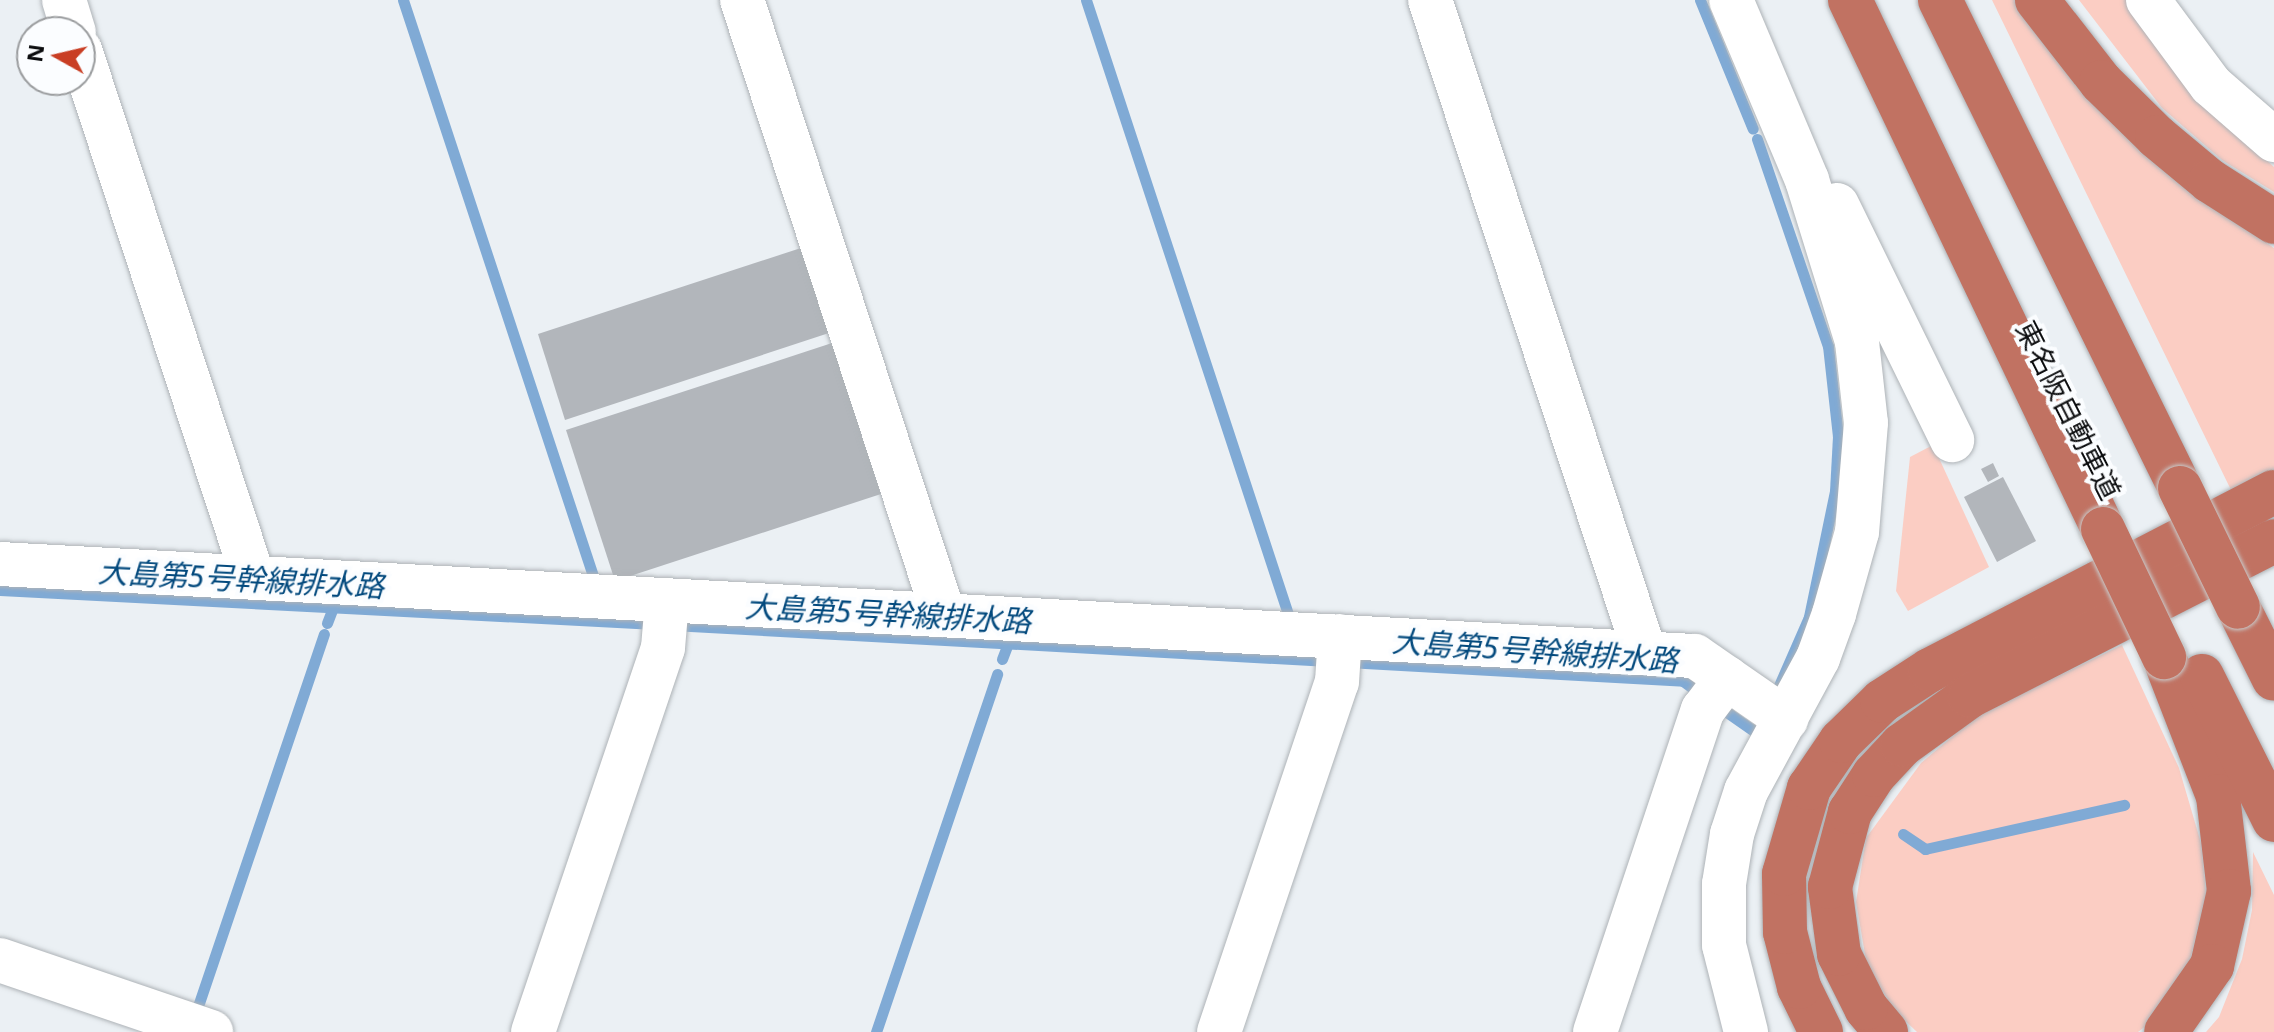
<!DOCTYPE html>
<meta charset="utf-8">
<style>
body{margin:0}
#map{position:relative;width:2274px;height:1032px;overflow:hidden;background:#ebf0f4;font-family:"Noto Sans","Noto Sans JP",sans-serif}
div>[style]{position:absolute}
.green>*{inset:0;background:#fbcdc3}
.stream>*{height:11px;margin:-5.5px;padding:0 5.5px;transform-origin:5.5px;border-radius:5.5px;background:#80aad5}
.building>*{inset:0;background:#b2b6bb}
.roads{filter:drop-shadow(0 0 2px #aeb3b7) drop-shadow(0 0 2px #aeb3b7)}
.minor>*{height:44px;margin:-22px;padding:0 22px;transform-origin:22px;border-radius:22px;background:#fff}
.highway>*{height:44px;margin:-22px;padding:0 22px;transform-origin:22px;border-radius:22px;background:#c17262}
.bridges{filter:drop-shadow(0 0 2px #c9caca) drop-shadow(0 0 2px #c9caca)}
.highway-bridge>*{height:44px;margin:-22px;padding:0 22px;transform-origin:22px;border-radius:22px;background:#c17262}
span{translate:-50% -50%;white-space:nowrap;text-align:center;line-height:1.15;-webkit-text-stroke:8px #fbfdff;paint-order:stroke}
.street-label{font-size:28px;color:#0b0c0e}
.water-label{font-size:30px;color:#02497d;font-style:italic}
.north{position:absolute;left:16px;top:16px;width:80px;height:80px;box-sizing:border-box;background:#fbfdff;border:2px solid #9b9d9f;border-radius:50%;rotate:278deg;font-size:22px;font-weight:700;line-height:32px;text-align:center;color:#0b0c0e}
.north::after{content:'';display:block;margin:auto;width:28px;height:36px;background:#c93e24;clip-path:polygon(50% 0,100% 100%,50% 72%,0 100%)}
</style>
<div id="map">
<div class="green">
<div style="clip-path:polygon(1992px 0,2022px 0,2097px 99px,2169px 176px,2274px 248px,2274px 469px,2231px 490px)"></div>
<div style="clip-path:polygon(2079px 0,2126px 0,2195px 95px,2274px 167px,2274px 192px,2222px 160px,2162px 108px)"></div>
<div style="clip-path:polygon(1933px 445px,1989px 567px,1908px 611px,1896px 591px,1910px 457px)"></div>
<div style="clip-path:polygon(2122px 645px,2179px 768px,2201px 843px,2206px 893px,2189px 965px,2156px 1018px,2138px 1032px,1917px 1032px,1895px 1011px,1867px 966px,1856px 902px,1866px 838px,1921px 763px,1978px 715px)"></div>
<div style="clip-path:polygon(2253px 852px,2274px 895px,2274px 1032px,2206px 1032px,2219px 1017px,2242px 959px,2252px 910px)"></div>
</div>
<div class="stream">
<div style="left:403px;top:0;width:610px;rotate:71.74deg"></div>
<div style="left:1086px;top:0;width:646px;rotate:71.79deg"></div>
<div style="left:1700px;top:0;width:139px;rotate:67.7deg"></div>
<div style="left:1757px;top:139px;width:219px;rotate:71.1deg"></div>
<div style="left:1828px;top:346px;width:91px;rotate:83.7deg"></div>
<div style="left:1838px;top:436px;width:55px;rotate:93.1deg"></div>
<div style="left:1835px;top:491px;width:129px;rotate:101.7deg"></div>
<div style="left:1809px;top:617px;width:77px;rotate:113.6deg"></div>
<div style="left:0;top:590px;width:656px;rotate:2.97deg"></div>
<div style="left:327px;top:623px;width:17px;rotate:-69deg"></div>
<div style="left:672px;top:625px;width:658px;rotate:3.14deg"></div>
<div style="left:1002px;top:659px;width:17px;rotate:-69deg"></div>
<div style="left:1347px;top:662px;width:337px;rotate:3.2deg"></div>
<div style="left:1683px;top:681px;width:26px;rotate:36deg"></div>
<div style="left:1718px;top:706px;width:49px;rotate:35deg"></div>
<div style="left:1903px;top:834px;width:27px;rotate:34deg"></div>
<div style="left:1925px;top:849px;width:204px;rotate:-12.5deg"></div>
<div style="left:196px;top:1012px;width:399px;rotate:-71.3deg"></div>
<div style="left:876px;top:1032px;width:378px;rotate:-71.3deg"></div>
</div>
<div class="building">
<div style="clip-path:polygon(804px 247px,832px 332px,565px 420px,538px 334px)"></div>
<div style="clip-path:polygon(832px 343px,881px 494px,615px 581px,566px 430px)"></div>
<div style="clip-path:polygon(1993px 463px,1999px 476px,1988px 482px,1981px 469px)"></div>
<div style="clip-path:polygon(2003px 477px,2036px 541px,1997px 562px,1964px 497px)"></div>
</div>
<div class="roads">
<div class="minor">
<div style="left:64px;top:0;width:34px;rotate:73deg"></div>
<div style="left:742px;top:0;width:647px;rotate:71.82deg"></div>
<div style="left:1430px;top:0;width:687px;rotate:71.78deg"></div>
<div style="left:1731px;top:0;width:195px;rotate:67.1deg"></div>
<div style="left:1807px;top:180px;width:170px;rotate:72.8deg"></div>
<div style="left:1857px;top:342px;width:81px;rotate:83.7deg"></div>
<div style="left:1866px;top:423px;width:109px;rotate:94.7deg"></div>
<div style="left:1857px;top:532px;width:85px;rotate:105.7deg"></div>
<div style="left:1834px;top:614px;width:47px;rotate:110deg"></div>
<div style="left:1818px;top:658px;width:151px;rotate:118.4deg"></div>
<div style="left:1746px;top:791px;width:45px;rotate:108deg"></div>
<div style="left:1732px;top:834px;width:51px;rotate:99.1deg"></div>
<div style="left:1724px;top:884px;width:61px;rotate:90deg"></div>
<div style="left:1724px;top:945px;width:90px;rotate:75.8deg"></div>
<div style="left:2148px;top:0;width:106px;rotate:53.5deg"></div>
<div style="left:2211px;top:85px;width:84px;rotate:41.1deg"></div>
<div style="left:80px;top:50px;width:555px;rotate:71.83deg"></div>
<div style="left:1837px;top:205px;width:262px;rotate:63.9deg"></div>
<div style="left:0;top:564px;width:1697px;rotate:3.11deg"></div>
<div style="left:1695px;top:656px;width:111px;rotate:34.7deg"></div>
<div style="left:0;top:960px;width:223px;rotate:18.8deg"></div>
<div style="left:533px;top:1032px;width:405px;rotate:-71.3deg"></div>
<div style="left:663px;top:648px;width:48px;rotate:-85.2deg"></div>
<div style="left:1219px;top:1032px;width:369px;rotate:-71.4deg"></div>
<div style="left:1337px;top:682px;width:46px;rotate:-86.3deg"></div>
<div style="left:1595px;top:1032px;width:340px;rotate:-71.5deg"></div>
<div style="left:1703px;top:710px;width:40px;rotate:-53deg"></div>
</div>
<div class="highway">
<div style="left:1850px;top:0;width:586px;rotate:64.44deg"></div>
<div style="left:1940px;top:0;width:544px;rotate:63.81deg"></div>
<div style="left:2037px;top:0;width:104px;rotate:52deg"></div>
<div style="left:2101px;top:82px;width:78px;rotate:44.5deg"></div>
<div style="left:2157px;top:137px;width:69px;rotate:39.7deg"></div>
<div style="left:2210px;top:181px;width:76px;rotate:32.6deg"></div>
<div style="left:2238px;top:607px;width:80px;rotate:63.4deg"></div>
<div style="left:2164px;top:657px;width:149px;rotate:68.8deg"></div>
<div style="left:2218px;top:796px;width:96px;rotate:83.4deg"></div>
<div style="left:2229px;top:891px;width:77px;rotate:102.8deg"></div>
<div style="left:2212px;top:966px;width:80px;rotate:124.9deg"></div>
<div style="left:2202px;top:676px;width:161px;rotate:63.4deg"></div>
<div style="left:1821px;top:1032px;width:50px;rotate:-116.1deg"></div>
<div style="left:1799px;top:987px;width:57px;rotate:-104.3deg"></div>
<div style="left:1785px;top:932px;width:58px;rotate:-91deg"></div>
<div style="left:1784px;top:874px;width:90px;rotate:-73.8deg"></div>
<div style="left:1809px;top:788px;width:57px;rotate:-55.8deg"></div>
<div style="left:1841px;top:741px;width:57px;rotate:-44.3deg"></div>
<div style="left:1882px;top:701px;width:57px;rotate:-32.9deg"></div>
<div style="left:1930px;top:670px;width:387px;rotate:-27.4deg"></div>
<div style="left:1886px;top:1032px;width:31px;rotate:-130deg"></div>
<div style="left:1866px;top:1008px;width:60px;rotate:-116.6deg"></div>
<div style="left:1839px;top:954px;width:68px;rotate:-97.7deg"></div>
<div style="left:1830px;top:887px;width:78px;rotate:-75.1deg"></div>
<div style="left:1850px;top:812px;width:44px;rotate:-57deg"></div>
<div style="left:1874px;top:775px;width:41px;rotate:-47deg"></div>
<div style="left:1902px;top:745px;width:84px;rotate:-35.8deg"></div>
<div style="left:1970px;top:696px;width:341px;rotate:-27deg"></div>
</div>
</div>
<div class="bridges">
<div class="highway-bridge">
<div style="left:2180px;top:488px;width:132px;rotate:64deg"></div>
<div style="left:2103px;top:529px;width:142px;rotate:64.5deg"></div>
</div>
</div>
<div class="street-label">
<span style="left:2069px;top:410px;rotate:63deg">東名阪自動車道</span>
</div>
<div class="water-label">
<span style="left:241px;top:579px;rotate:3deg">大島第5号幹線排水路</span>
<span style="left:888px;top:614px;rotate:3deg">大島第5号幹線排水路</span>
<span style="left:1535px;top:651px;rotate:4deg">大島第5号幹線排水路</span>
</div>
<div class="north">N</div>
</div>
